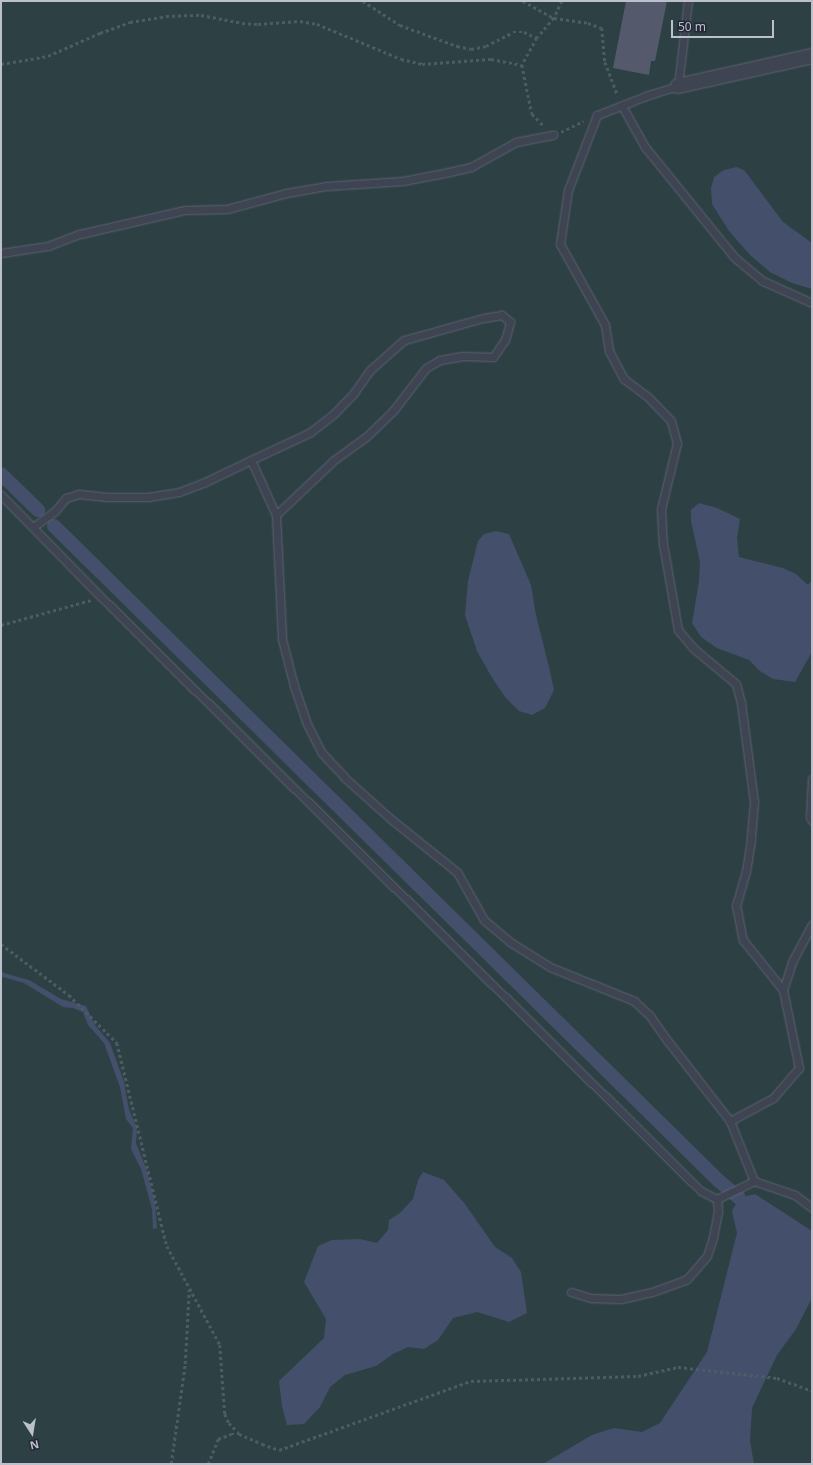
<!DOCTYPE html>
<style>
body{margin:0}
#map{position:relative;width:813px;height:1465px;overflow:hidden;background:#2a3242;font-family:"Noto Sans",sans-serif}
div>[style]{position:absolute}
.green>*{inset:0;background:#2d4044}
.water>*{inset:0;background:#44506b}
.canal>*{height:14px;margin:-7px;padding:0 7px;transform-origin:7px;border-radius:7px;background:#44506b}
.building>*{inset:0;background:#545a6c}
.path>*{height:2.5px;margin-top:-1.25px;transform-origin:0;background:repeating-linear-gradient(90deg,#4d5c62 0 3px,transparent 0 6px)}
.roads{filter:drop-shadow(0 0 1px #5d626f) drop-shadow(0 0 1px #5d626f)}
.service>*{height:7px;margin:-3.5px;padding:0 3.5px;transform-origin:3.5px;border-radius:3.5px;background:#3e4452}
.minor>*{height:14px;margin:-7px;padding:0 7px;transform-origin:7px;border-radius:7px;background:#3e4452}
span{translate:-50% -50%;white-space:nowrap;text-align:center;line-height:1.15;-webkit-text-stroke:4px #232937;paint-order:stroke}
.frame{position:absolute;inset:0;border:2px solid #bcc0cb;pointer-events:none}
.north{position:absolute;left:12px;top:1413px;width:40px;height:40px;-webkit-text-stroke:3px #232937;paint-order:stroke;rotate:168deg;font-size:11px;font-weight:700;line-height:16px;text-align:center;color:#bcc0cb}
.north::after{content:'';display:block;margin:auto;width:14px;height:18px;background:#bcc0cb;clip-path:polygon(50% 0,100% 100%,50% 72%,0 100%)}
.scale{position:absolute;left:671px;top:20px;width:103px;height:18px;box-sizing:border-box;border:2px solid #bcc0cb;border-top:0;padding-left:5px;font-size:12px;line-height:14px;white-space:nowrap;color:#bcc0cb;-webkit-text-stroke:3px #232937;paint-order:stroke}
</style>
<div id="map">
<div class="green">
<div style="clip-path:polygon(1px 1px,812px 1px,812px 1464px,1px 1464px)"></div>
</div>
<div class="water">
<div style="clip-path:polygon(737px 167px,745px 171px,783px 222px,812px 243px,812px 289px,792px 283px,770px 272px,750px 255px,729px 231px,712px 204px,711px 188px,714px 177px,724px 170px)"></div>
<div style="clip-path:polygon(699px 503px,717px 508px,740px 519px,737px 538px,739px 557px,783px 568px,796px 574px,808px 585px,812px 580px,812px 652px,795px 682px,773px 679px,760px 671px,749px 660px,717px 648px,701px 637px,692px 623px,699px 581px,700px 562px,691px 521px,691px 510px)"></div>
<div style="clip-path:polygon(496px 531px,509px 534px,531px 585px,536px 615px,550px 671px,554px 690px,545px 708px,532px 715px,519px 711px,505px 697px,491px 676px,477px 651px,465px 615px,468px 581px,478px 541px,484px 534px)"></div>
<div style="clip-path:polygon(1px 970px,4px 973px,29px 980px,61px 999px,86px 1006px,95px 1025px,110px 1043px,124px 1082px,129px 1110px,137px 1128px,136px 1143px,146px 1168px,155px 1202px,157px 1228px,153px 1229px,152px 1209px,141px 1169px,131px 1149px,133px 1128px,126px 1119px,120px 1087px,104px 1043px,88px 1025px,83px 1012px,73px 1008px,63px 1007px,24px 983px,3px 977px,1px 979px)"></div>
<div style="clip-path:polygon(423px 1172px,444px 1180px,465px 1204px,495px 1247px,512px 1258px,521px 1272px,527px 1313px,509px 1322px,477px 1312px,453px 1318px,438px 1340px,424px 1349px,408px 1347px,393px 1354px,376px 1366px,345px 1375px,330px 1387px,320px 1407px,304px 1424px,287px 1425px,282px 1406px,279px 1381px,324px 1338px,326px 1319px,304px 1282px,318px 1246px,332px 1240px,360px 1239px,377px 1243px,388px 1230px,389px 1220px,400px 1213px,413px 1199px,418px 1180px)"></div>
<div style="clip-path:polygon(755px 1194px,812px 1231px,812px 1298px,796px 1329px,777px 1355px,752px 1408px,750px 1441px,754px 1464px,543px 1464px,592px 1435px,614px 1428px,642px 1432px,660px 1423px,707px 1352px,737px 1233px,732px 1211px,739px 1198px)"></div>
</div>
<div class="canal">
<div style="left:1px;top:474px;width:52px;rotate:44.2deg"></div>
<div style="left:54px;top:526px;width:933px;rotate:44.57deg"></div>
<div style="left:719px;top:1181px;width:26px;rotate:40deg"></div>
</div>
<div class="building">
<div style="clip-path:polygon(626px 1px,667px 1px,655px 61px,651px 61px,649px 75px,613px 68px)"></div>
</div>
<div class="path">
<div style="left:363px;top:1px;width:44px;rotate:33deg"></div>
<div style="left:400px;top:25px;width:61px;rotate:20.2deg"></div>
<div style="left:457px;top:46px;width:14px;rotate:12deg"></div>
<div style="left:471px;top:49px;width:15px;rotate:-11deg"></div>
<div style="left:486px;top:46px;width:30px;rotate:-27deg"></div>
<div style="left:513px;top:32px;width:11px"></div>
<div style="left:524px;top:32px;width:14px;rotate:25deg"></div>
<div style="left:523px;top:1px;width:35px;rotate:29deg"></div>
<div style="left:554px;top:18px;width:26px;rotate:130deg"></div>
<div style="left:537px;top:38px;width:31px;rotate:119deg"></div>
<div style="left:522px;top:65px;width:50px;rotate:78.5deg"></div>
<div style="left:532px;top:114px;width:18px;rotate:45deg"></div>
<div style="left:562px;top:1px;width:19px;rotate:115deg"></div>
<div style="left:554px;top:18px;width:34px;rotate:8deg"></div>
<div style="left:588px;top:23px;width:15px;rotate:20deg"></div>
<div style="left:602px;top:28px;width:34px;rotate:85deg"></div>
<div style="left:605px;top:62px;width:36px;rotate:69deg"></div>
<div style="left:1px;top:64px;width:48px;rotate:-9.7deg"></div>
<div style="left:48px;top:56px;width:57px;rotate:-23.9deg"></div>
<div style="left:100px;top:33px;width:32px;rotate:-20deg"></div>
<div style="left:130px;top:22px;width:36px;rotate:-9deg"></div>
<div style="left:166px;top:16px;width:35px;rotate:-2deg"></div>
<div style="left:201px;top:15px;width:42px;rotate:11deg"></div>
<div style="left:242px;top:23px;width:16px;rotate:4deg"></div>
<div style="left:258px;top:24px;width:42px;rotate:-4.1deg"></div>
<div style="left:300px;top:21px;width:17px;rotate:10deg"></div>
<div style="left:317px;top:24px;width:91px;rotate:22.6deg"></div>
<div style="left:401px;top:59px;width:22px;rotate:13deg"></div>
<div style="left:422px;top:64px;width:69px;rotate:-4.1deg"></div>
<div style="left:491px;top:59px;width:32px;rotate:11deg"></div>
<div style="left:561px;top:132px;width:25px;rotate:-26deg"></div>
<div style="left:1px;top:625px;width:93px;rotate:-15.5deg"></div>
<div style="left:1px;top:944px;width:85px;rotate:36.9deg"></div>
<div style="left:69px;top:995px;width:68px;rotate:45deg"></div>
<div style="left:117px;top:1043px;width:209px;rotate:76.2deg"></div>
<div style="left:167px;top:1246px;width:112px;rotate:61.8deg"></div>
<div style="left:220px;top:1345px;width:69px;rotate:85.9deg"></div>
<div style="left:225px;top:1414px;width:10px;rotate:66deg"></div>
<div style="left:229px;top:1423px;width:14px;rotate:45deg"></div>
<div style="left:171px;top:1464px;width:101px;rotate:-82deg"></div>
<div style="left:185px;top:1364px;width:74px;rotate:-86.9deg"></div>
<div style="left:208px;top:1464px;width:27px;rotate:-68deg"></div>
<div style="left:218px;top:1439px;width:14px;rotate:-21deg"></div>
<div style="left:231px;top:1434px;width:8px"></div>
<div style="left:239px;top:1434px;width:25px;rotate:23deg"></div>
<div style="left:262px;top:1444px;width:18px;rotate:19deg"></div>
<div style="left:279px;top:1450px;width:204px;rotate:-19.8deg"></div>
<div style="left:471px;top:1381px;width:167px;rotate:-1.7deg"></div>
<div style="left:638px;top:1376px;width:41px;rotate:-12.7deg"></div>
<div style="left:678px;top:1367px;width:100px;rotate:6.3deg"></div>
<div style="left:777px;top:1378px;width:37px;rotate:20deg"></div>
</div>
<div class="roads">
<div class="service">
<div style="left:688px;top:1px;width:86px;rotate:96.7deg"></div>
<div style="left:678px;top:86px;width:34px;rotate:163deg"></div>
<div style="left:646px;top:96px;width:53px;rotate:158.8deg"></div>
<div style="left:597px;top:115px;width:80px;rotate:111.1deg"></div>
<div style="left:568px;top:190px;width:55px;rotate:98.4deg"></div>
<div style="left:560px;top:244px;width:93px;rotate:60.9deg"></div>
<div style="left:605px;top:325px;width:26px;rotate:81deg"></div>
<div style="left:609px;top:351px;width:32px;rotate:62deg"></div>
<div style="left:624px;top:379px;width:30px;rotate:37deg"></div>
<div style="left:648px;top:397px;width:33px;rotate:46deg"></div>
<div style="left:671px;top:421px;width:23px;rotate:75deg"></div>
<div style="left:677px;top:443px;width:68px;rotate:103.6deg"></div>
<div style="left:661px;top:509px;width:35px;rotate:87deg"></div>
<div style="left:663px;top:544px;width:87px;rotate:80.1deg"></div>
<div style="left:678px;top:630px;width:23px;rotate:50deg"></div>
<div style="left:693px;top:648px;width:56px;rotate:39.9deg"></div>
<div style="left:736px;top:684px;width:20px;rotate:75deg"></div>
<div style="left:741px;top:703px;width:100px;rotate:82.5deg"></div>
<div style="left:754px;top:802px;width:38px;rotate:95deg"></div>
<div style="left:751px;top:840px;width:31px;rotate:99deg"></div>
<div style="left:746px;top:871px;width:35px;rotate:106deg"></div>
<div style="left:736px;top:905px;width:36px;rotate:79deg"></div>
<div style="left:743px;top:940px;width:64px;rotate:51.3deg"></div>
<div style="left:783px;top:990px;width:80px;rotate:78.4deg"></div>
<div style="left:799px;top:1068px;width:40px;rotate:131deg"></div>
<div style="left:773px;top:1098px;width:49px;rotate:151.9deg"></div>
<div style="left:622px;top:106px;width:47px;rotate:60.7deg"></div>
<div style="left:645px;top:147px;width:141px;rotate:51deg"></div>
<div style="left:734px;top:257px;width:38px;rotate:40deg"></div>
<div style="left:763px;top:281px;width:54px;rotate:24.2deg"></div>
<div style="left:1px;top:253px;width:48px;rotate:-8.5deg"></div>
<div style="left:48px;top:246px;width:34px;rotate:-21deg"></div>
<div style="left:80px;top:234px;width:108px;rotate:-12.9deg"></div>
<div style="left:185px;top:210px;width:42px;rotate:-1.4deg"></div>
<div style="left:227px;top:209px;width:61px;rotate:-15.2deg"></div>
<div style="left:286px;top:193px;width:42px;rotate:-9.7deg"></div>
<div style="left:327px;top:186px;width:76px;rotate:-3.8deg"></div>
<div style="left:403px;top:181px;width:47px;rotate:-11.1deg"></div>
<div style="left:449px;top:172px;width:23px;rotate:-13deg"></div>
<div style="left:471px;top:167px;width:51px;rotate:-29.1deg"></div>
<div style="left:516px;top:142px;width:38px;rotate:-11deg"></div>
<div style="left:1px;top:495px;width:143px;rotate:45.6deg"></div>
<div style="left:101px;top:597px;width:844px;rotate:44.71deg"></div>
<div style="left:701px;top:1191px;width:18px;rotate:27deg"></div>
<div style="left:276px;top:515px;width:124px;rotate:87.2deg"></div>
<div style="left:282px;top:639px;width:49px;rotate:75.7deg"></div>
<div style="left:294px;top:686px;width:40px;rotate:71.1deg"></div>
<div style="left:307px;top:724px;width:33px;rotate:63deg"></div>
<div style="left:322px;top:753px;width:34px;rotate:47deg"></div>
<div style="left:345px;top:778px;width:63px;rotate:41.8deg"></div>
<div style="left:392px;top:820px;width:83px;rotate:38.7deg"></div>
<div style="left:457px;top:872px;width:55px;rotate:60.6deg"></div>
<div style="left:484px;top:920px;width:34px;rotate:40deg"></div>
<div style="left:510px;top:942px;width:47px;rotate:32deg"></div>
<div style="left:550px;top:967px;width:91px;rotate:22deg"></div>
<div style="left:634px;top:1001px;width:22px;rotate:43deg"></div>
<div style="left:650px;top:1016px;width:29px;rotate:55deg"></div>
<div style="left:667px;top:1040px;width:103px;rotate:52.1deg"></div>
<div style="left:730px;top:1121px;width:65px;rotate:68.2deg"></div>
<div style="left:33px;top:527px;width:27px;rotate:-36deg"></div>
<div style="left:55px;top:511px;width:17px;rotate:-50deg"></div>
<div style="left:66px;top:498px;width:14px;rotate:-17deg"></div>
<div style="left:79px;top:494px;width:28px;rotate:6deg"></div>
<div style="left:107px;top:497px;width:41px"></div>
<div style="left:148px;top:497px;width:31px;rotate:-9deg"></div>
<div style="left:179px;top:492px;width:26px;rotate:-21deg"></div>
<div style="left:203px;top:483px;width:53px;rotate:-25.6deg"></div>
<div style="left:251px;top:460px;width:60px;rotate:65.6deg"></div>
<div style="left:276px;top:515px;width:80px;rotate:-43.5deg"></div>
<div style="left:334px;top:460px;width:39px;rotate:-36deg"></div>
<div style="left:366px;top:437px;width:37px;rotate:-44deg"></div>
<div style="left:393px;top:411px;width:54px;rotate:-52.5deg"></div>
<div style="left:426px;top:368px;width:16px;rotate:-30deg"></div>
<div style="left:440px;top:360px;width:23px;rotate:-10deg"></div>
<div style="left:463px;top:356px;width:30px;rotate:2deg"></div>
<div style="left:493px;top:357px;width:21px;rotate:-55deg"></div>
<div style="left:505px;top:340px;width:19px;rotate:-74deg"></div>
<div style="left:510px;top:322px;width:11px;rotate:-139deg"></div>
<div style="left:502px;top:315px;width:19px;rotate:171deg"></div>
<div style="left:483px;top:318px;width:82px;rotate:164.4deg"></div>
<div style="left:404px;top:340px;width:45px;rotate:138.6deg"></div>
<div style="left:370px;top:370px;width:28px;rotate:125deg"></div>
<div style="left:354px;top:393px;width:28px;rotate:134deg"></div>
<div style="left:335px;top:413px;width:31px;rotate:142deg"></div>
<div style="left:311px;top:432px;width:66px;rotate:155deg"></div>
<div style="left:812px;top:779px;width:38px;rotate:93deg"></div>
<div style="left:810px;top:817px;width:4px;rotate:63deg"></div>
<div style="left:783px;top:990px;width:32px;rotate:-72deg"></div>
<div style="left:793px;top:960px;width:40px;rotate:-62deg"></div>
<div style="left:717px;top:1199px;width:41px;rotate:-25.9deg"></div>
<div style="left:754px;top:1181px;width:43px;rotate:18.9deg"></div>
<div style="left:795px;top:1195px;width:21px;rotate:37deg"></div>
<div style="left:571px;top:1292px;width:21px;rotate:17deg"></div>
<div style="left:591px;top:1298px;width:30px;rotate:2deg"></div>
<div style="left:621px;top:1299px;width:32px;rotate:-13deg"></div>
<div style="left:652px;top:1292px;width:37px;rotate:-20deg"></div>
<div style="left:687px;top:1279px;width:30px;rotate:-49deg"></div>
<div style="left:707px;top:1256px;width:20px;rotate:-72deg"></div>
<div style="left:713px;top:1237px;width:25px;rotate:-79deg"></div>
<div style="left:718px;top:1212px;width:13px;rotate:-94deg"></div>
</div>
<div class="minor">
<div style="left:678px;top:86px;width:137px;rotate:-12.6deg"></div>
</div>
</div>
<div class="frame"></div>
<div class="north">N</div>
<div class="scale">50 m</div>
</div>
